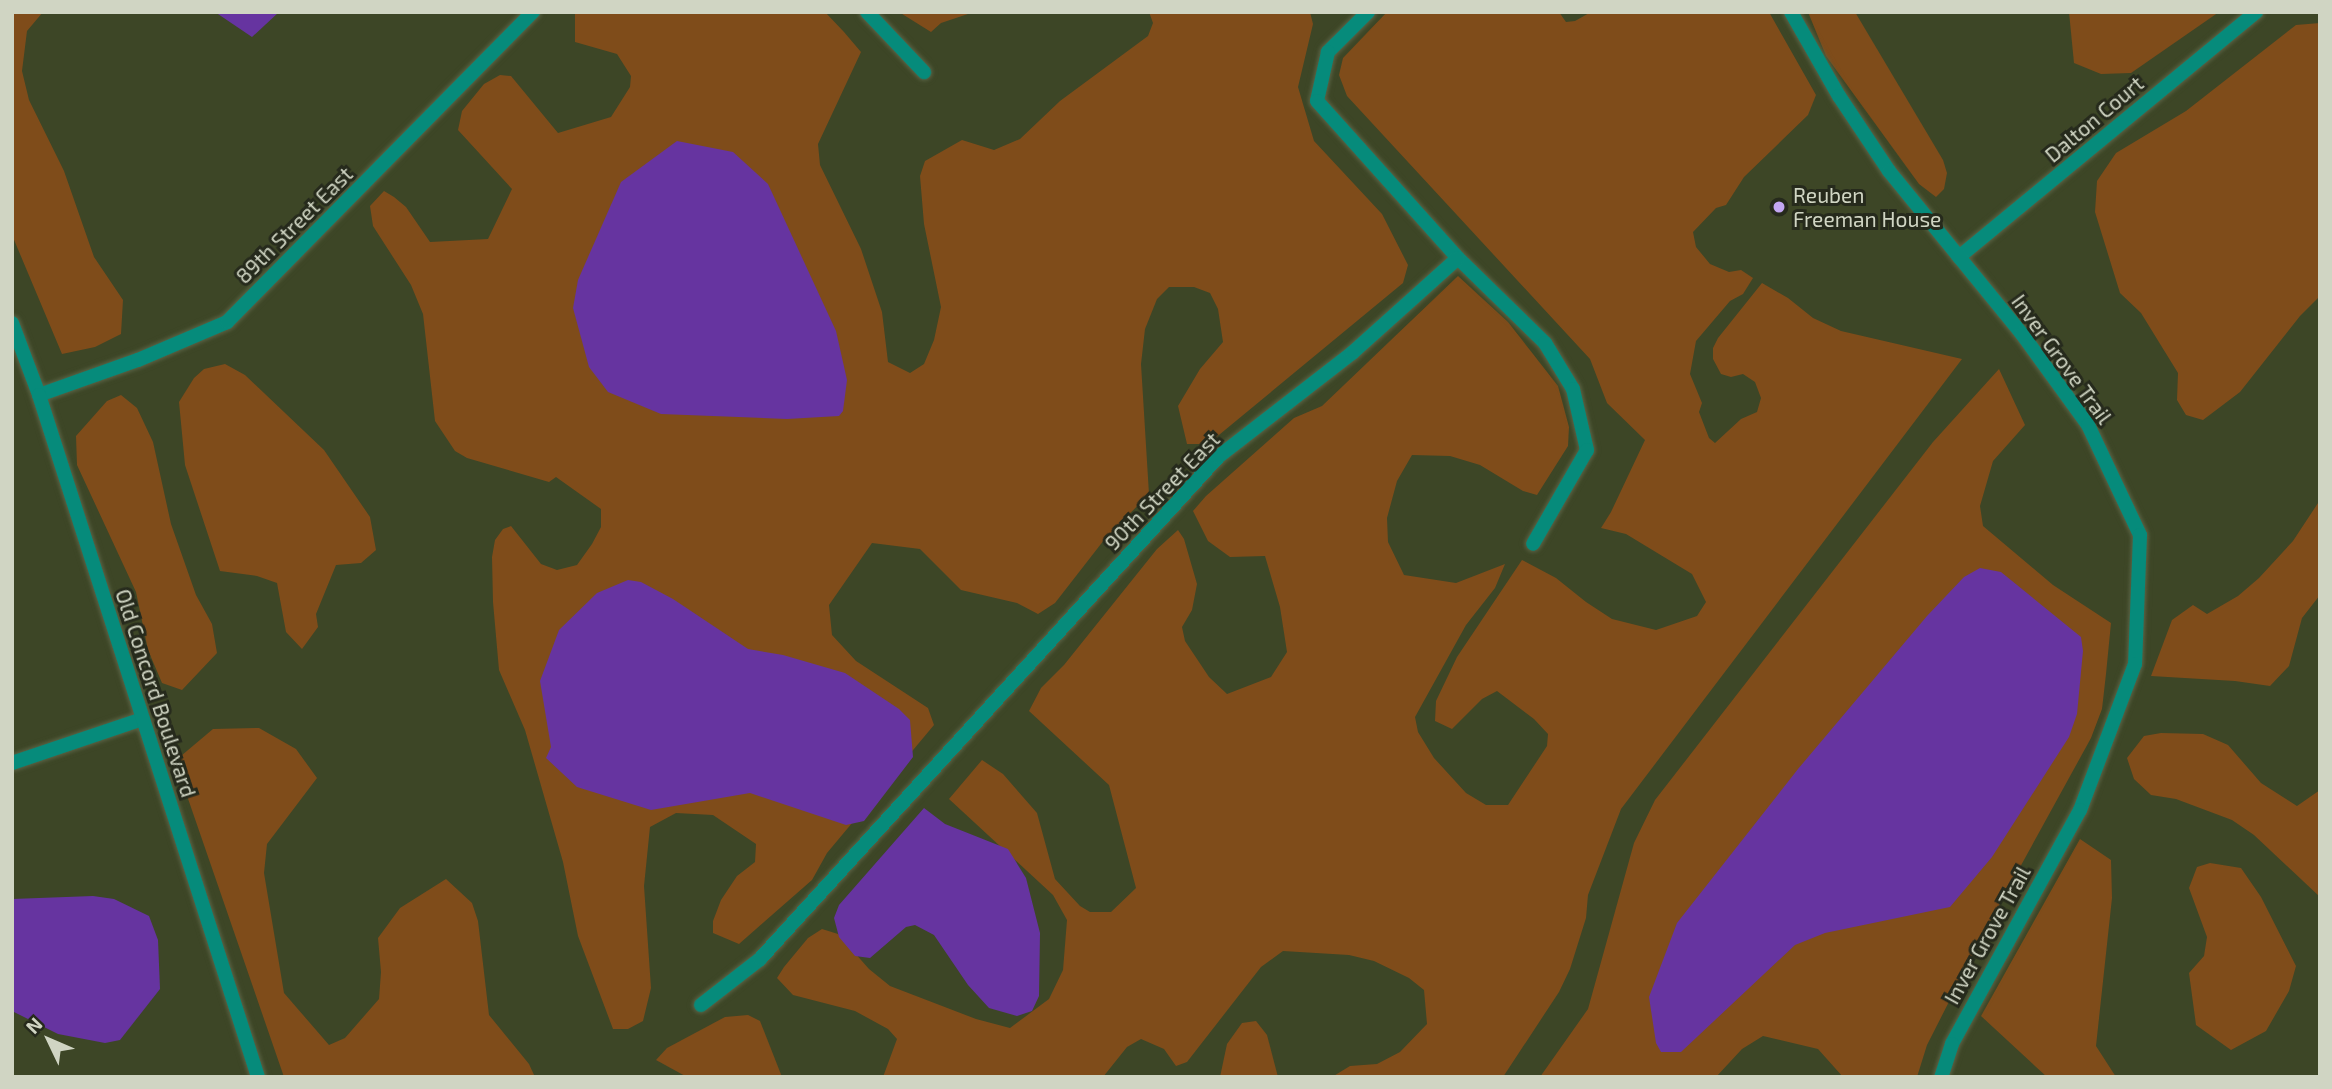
<!DOCTYPE html>
<style>
body{margin:0}
#map{position:relative;width:2332px;height:1089px;overflow:hidden;background:#3d4626;font-family:"Exo 2",sans-serif}
div>[style]{position:absolute}
.green>*{inset:0;background:#7f4c1a}
.water>*{inset:0;background:#6634a0}
.roads{filter:drop-shadow(0 0 2px #5a6345) drop-shadow(0 0 2px #5a6345)}
.minor>*{height:14px;margin:-7px;padding:0 7px;transform-origin:7px;border-radius:7px;background:#068b7b}
.tertiary>*{height:14px;margin:-7px;padding:0 7px;transform-origin:7px;border-radius:7px;background:#068b7b}
.dots>*{width:19px;height:19px;translate:-50% -50%;box-sizing:border-box;border:4px solid #262a1c;border-radius:50%}
span{translate:-50% -50%;white-space:nowrap;text-align:center;line-height:1.15;-webkit-text-stroke:6px #262a1c;paint-order:stroke}
.street-label{font-size:21px;color:#d0d5c3}
.poi-label{font-size:21px;color:#d0d5c3}
.left{translate:0 -50%;text-align:left}
.frame{position:absolute;inset:0;border:14px solid #d0d5c3;pointer-events:none}
.north{position:absolute;left:14px;top:1005px;width:70px;height:70px;-webkit-text-stroke:5px #262a1c;paint-order:stroke;rotate:314deg;font-size:19px;font-weight:700;line-height:28px;text-align:center;color:#d0d5c3}
.north::after{content:'';display:block;margin:auto;width:24px;height:32px;background:#d0d5c3;clip-path:polygon(50% 0,100% 100%,50% 72%,0 100%)}
</style>
<div id="map">
<div class="green">
<div style="clip-path:polygon(12px 12px,43px 12px,27px 31px,22px 71px,29px 100px,64px 171px,94px 257px,123px 300px,121px 334px,95px 347px,62px 354px,12px 235px)"></div>
<div style="clip-path:polygon(575px 12px,825px 12px,844px 32px,861px 52px,818px 144px,820px 165px,861px 249px,882px 312px,888px 362px,910px 373px,924px 364px,934px 340px,941px 307px,924px 224px,920px 176px,925px 161px,962px 140px,994px 150px,1020px 139px,1060px 101px,1148px 36px,1153px 23px,1149px 12px,1310px 12px,1313px 24px,1298px 87px,1314px 141px,1382px 214px,1408px 265px,1403px 283px,1208px 444px,1187px 444px,1178px 406px,1200px 369px,1223px 342px,1218px 309px,1210px 293px,1194px 287px,1169px 287px,1157px 299px,1145px 329px,1141px 364px,1149px 494px,1104px 540px,1055px 603px,1038px 614px,1017px 603px,961px 590px,920px 549px,872px 543px,829px 605px,832px 635px,856px 661px,928px 708px,934px 725px,827px 853px,812px 880px,739px 944px,713px 933px,713px 921px,721px 900px,737px 876px,755px 862px,756px 844px,713px 815px,676px 813px,650px 827px,644px 886px,651px 988px,643px 1021px,628px 1029px,613px 1029px,578px 936px,563px 862px,525px 730px,499px 670px,493px 602px,492px 557px,495px 540px,503px 529px,511px 526px,541px 564px,557px 570px,577px 565px,592px 544px,601px 527px,601px 509px,556px 477px,549px 482px,467px 458px,455px 451px,435px 421px,423px 314px,411px 285px,373px 226px,370px 206px,384px 191px,394px 197px,406px 207px,430px 242px,488px 239px,512px 189px,458px 130px,462px 111px,484px 84px,500px 75px,511px 76px,558px 133px,611px 117px,630px 87px,631px 76px,617px 54px,575px 42px)"></div>
<div style="clip-path:polygon(899px 12px,974px 12px,941px 23px,931px 32px)"></div>
<div style="clip-path:polygon(1387px 12px,1559px 12px,1566px 22px,1575px 21px,1591px 12px,1769px 12px,1816px 95px,1808px 115px,1744px 177px,1726px 205px,1716px 208px,1693px 232px,1696px 247px,1710px 264px,1729px 272px,1741px 270px,1753px 278px,1743px 294px,1730px 301px,1696px 341px,1690px 374px,1702px 403px,1699px 412px,1709px 438px,1715px 443px,1741px 419px,1757px 412px,1761px 398px,1755px 382px,1743px 374px,1731px 377px,1721px 374px,1713px 359px,1713px 348px,1718px 338px,1762px 283px,1788px 298px,1813px 318px,1841px 331px,1962px 359px,1621px 809px,1588px 895px,1586px 918px,1570px 969px,1559px 992px,1503px 1077px,1332px 1077px,1350px 1066px,1377px 1064px,1400px 1052px,1427px 1024px,1424px 990px,1409px 978px,1374px 961px,1349px 955px,1283px 951px,1261px 967px,1187px 1062px,1176px 1066px,1164px 1049px,1141px 1039px,1127px 1047px,1103px 1077px,883px 1077px,897px 1039px,888px 1029px,855px 1011px,793px 995px,777px 978px,784px 967px,808px 938px,822px 929px,838px 934px,869px 969px,890px 986px,976px 1019px,1010px 1028px,1049px 999px,1063px 970px,1067px 920px,1053px 895px,949px 799px,982px 760px,1003px 774px,1037px 813px,1055px 879px,1080px 906px,1090px 912px,1111px 912px,1136px 888px,1109px 785px,1029px 711px,1041px 688px,1064px 665px,1157px 549px,1178px 530px,1184px 539px,1197px 584px,1192px 610px,1182px 627px,1185px 641px,1209px 677px,1227px 694px,1271px 677px,1287px 652px,1280px 607px,1265px 556px,1230px 557px,1208px 541px,1193px 511px,1206px 496px,1294px 418px,1322px 406px,1458px 276px,1508px 322px,1558px 386px,1569px 427px,1568px 446px,1537px 495px,1523px 491px,1480px 465px,1450px 456px,1412px 455px,1397px 481px,1387px 518px,1388px 542px,1404px 575px,1456px 583px,1505px 564px,1495px 588px,1466px 625px,1415px 717px,1418px 732px,1434px 758px,1466px 793px,1486px 805px,1508px 805px,1547px 746px,1548px 734px,1534px 719px,1497px 691px,1482px 699px,1452px 729px,1435px 721px,1436px 701px,1457px 657px,1522px 560px,1556px 578px,1586px 602px,1612px 619px,1656px 630px,1697px 616px,1706px 602px,1692px 574px,1626px 534px,1601px 528px,1611px 512px,1645px 440px,1607px 403px,1590px 359px,1347px 96px,1339px 75px,1343px 58px)"></div>
<div style="clip-path:polygon(1808px 12px,1855px 12px,1943px 160px,1947px 173px,1944px 189px,1936px 197px,1919px 184px,1826px 56px)"></div>
<div style="clip-path:polygon(2069px 12px,2219px 12px,2131px 73px,2101px 74px,2074px 63px)"></div>
<div style="clip-path:polygon(2320px 23px,2320px 296px,2300px 316px,2240px 392px,2203px 420px,2186px 415px,2177px 400px,2178px 373px,2141px 313px,2120px 293px,2095px 212px,2097px 181px,2116px 153px,2186px 111px,2296px 25px)"></div>
<div style="clip-path:polygon(225px 364px,245px 375px,324px 450px,370px 517px,376px 550px,361px 563px,336px 565px,316px 614px,318px 627px,302px 649px,286px 632px,277px 583px,257px 576px,220px 571px,185px 465px,179px 402px,194px 378px,204px 369px)"></div>
<div style="clip-path:polygon(1999px 369px,2025px 425px,1993px 461px,1980px 506px,1983px 526px,2053px 585px,2111px 623px,2106px 674px,2102px 709px,2091px 738px,1986px 929px,1927px 1045px,1917px 1077px,1843px 1077px,1818px 1049px,1763px 1036px,1742px 1049px,1716px 1077px,1540px 1077px,1588px 1009px,1634px 843px,1655px 800px,1933px 442px)"></div>
<div style="clip-path:polygon(121px 395px,137px 408px,153px 442px,171px 524px,196px 595px,212px 624px,217px 653px,182px 690px,162px 683px,148px 650px,136px 592px,77px 465px,76px 436px,107px 401px)"></div>
<div style="clip-path:polygon(2320px 500px,2320px 595px,2302px 618px,2289px 666px,2270px 686px,2235px 681px,2151px 676px,2172px 620px,2193px 605px,2207px 614px,2238px 596px,2259px 578px,2293px 541px)"></div>
<div style="clip-path:polygon(259px 728px,296px 749px,317px 778px,267px 844px,264px 873px,284px 993px,329px 1045px,345px 1038px,379px 999px,381px 972px,378px 938px,400px 908px,446px 879px,472px 903px,478px 921px,489px 1015px,529px 1064px,535px 1077px,284px 1077px,175px 761px,213px 729px)"></div>
<div style="clip-path:polygon(2161px 733px,2203px 734px,2228px 745px,2261px 783px,2297px 806px,2320px 790px,2320px 897px,2254px 835px,2232px 820px,2176px 799px,2151px 795px,2134px 779px,2127px 758px,2144px 736px)"></div>
<div style="clip-path:polygon(2080px 839px,2111px 860px,2112px 898px,2096px 1046px,2116px 1077px,2047px 1077px,1981px 1016px)"></div>
<div style="clip-path:polygon(2210px 863px,2241px 868px,2261px 897px,2296px 966px,2289px 991px,2266px 1031px,2231px 1050px,2196px 1025px,2189px 973px,2204px 956px,2207px 937px,2189px 888px,2197px 867px)"></div>
<div style="clip-path:polygon(748px 1015px,760px 1021px,782px 1077px,687px 1077px,656px 1060px,667px 1048px,725px 1017px)"></div>
<div style="clip-path:polygon(1256px 1021px,1267px 1035px,1278px 1077px,1220px 1077px,1227px 1044px,1242px 1023px)"></div>
</div>
<div class="water">
<div style="clip-path:polygon(215px 12px,279px 12px,252px 37px)"></div>
<div style="clip-path:polygon(677px 141px,733px 152px,768px 184px,836px 331px,847px 380px,843px 411px,839px 416px,787px 419px,661px 414px,608px 392px,589px 367px,573px 308px,578px 280px,621px 182px)"></div>
<div style="clip-path:polygon(1980px 568px,2001px 572px,2081px 637px,2083px 651px,2077px 714px,2069px 737px,1992px 857px,1950px 907px,1825px 933px,1795px 945px,1681px 1052px,1661px 1052px,1656px 1043px,1649px 997px,1677px 923px,1798px 769px,1927px 616px,1964px 577px)"></div>
<div style="clip-path:polygon(628px 580px,641px 582px,673px 599px,748px 649px,783px 655px,845px 673px,899px 709px,910px 720px,913px 757px,864px 821px,846px 825px,750px 793px,651px 810px,577px 787px,546px 758px,551px 747px,540px 681px,559px 630px,597px 593px)"></div>
<div style="clip-path:polygon(924px 808px,945px 824px,1008px 849px,1026px 878px,1040px 933px,1039px 996px,1032px 1011px,1017px 1016px,989px 1008px,968px 985px,934px 935px,915px 925px,906px 927px,870px 958px,855px 956px,839px 937px,834px 918px,839px 905px)"></div>
<div style="clip-path:polygon(93px 896px,114px 899px,149px 916px,158px 940px,160px 989px,120px 1040px,105px 1043px,58px 1034px,12px 1011px,12px 899px)"></div>
</div>
<div class="roads">
<div class="minor">
<div style="left:867px;top:12px;width:83px;rotate:46.5deg"></div>
<div style="left:1368px;top:12px;width:57px;rotate:135deg"></div>
<div style="left:1328px;top:52px;width:50px;rotate:102.7deg"></div>
<div style="left:1317px;top:101px;width:211px;rotate:48.1deg"></div>
<div style="left:1458px;top:258px;width:122px;rotate:44.3deg"></div>
<div style="left:1545px;top:343px;width:54px;rotate:58.7deg"></div>
<div style="left:1573px;top:389px;width:63px;rotate:77.1deg"></div>
<div style="left:1587px;top:450px;width:108px;rotate:119.9deg"></div>
<div style="left:1959px;top:257px;width:385px;rotate:-39.5deg"></div>
<div style="left:39px;top:395px;width:105px;rotate:-19.5deg"></div>
<div style="left:138px;top:360px;width:97px;rotate:-23.1deg"></div>
<div style="left:227px;top:322px;width:436px;rotate:-45.4deg"></div>
<div style="left:12px;top:763px;width:138px;rotate:-18.6deg"></div>
<div style="left:701px;top:1005px;width:75px;rotate:-37.9deg"></div>
<div style="left:760px;top:959px;width:680px;rotate:-47.62deg"></div>
<div style="left:1218px;top:457px;width:170px;rotate:-37.8deg"></div>
<div style="left:1352px;top:353px;width:142px;rotate:-41.9deg"></div>
</div>
<div class="tertiary">
<div style="left:1791px;top:12px;width:97px;rotate:60.3deg"></div>
<div style="left:1839px;top:96px;width:90px;rotate:56.3deg"></div>
<div style="left:1889px;top:171px;width:210px;rotate:50.8deg"></div>
<div style="left:2022px;top:334px;width:112px;rotate:54deg"></div>
<div style="left:2088px;top:425px;width:122px;rotate:64.7deg"></div>
<div style="left:2140px;top:535px;width:129px;rotate:92.2deg"></div>
<div style="left:2135px;top:664px;width:156px;rotate:110.6deg"></div>
<div style="left:2080px;top:810px;width:267px;rotate:118.7deg"></div>
<div style="left:1952px;top:1044px;width:35px;rotate:108deg"></div>
<div style="left:12px;top:323px;width:77px;rotate:69.4deg"></div>
<div style="left:39px;top:395px;width:716px;rotate:72.2deg"></div>
</div>
</div>
<div class="dots">
<div style="left:1779px;top:207px;background:#c3a7f2"></div>
</div>
<div class="street-label">
<span style="left:2094px;top:119px;rotate:-40deg">Dalton Court</span>
<span style="left:294px;top:225px;rotate:-45deg">89th Street East</span>
<span style="left:2062px;top:359px;rotate:54deg">Inver Grove Trail</span>
<span style="left:1162px;top:491px;rotate:-46deg">90th Street East</span>
<span style="left:156px;top:693px;rotate:72deg">Old Concord Boulevard</span>
<span style="left:1987px;top:935px;rotate:-61deg">Inver Grove Trail</span>
</div>
<div class="poi-label">
<span class="left" style="left:1793px;top:207px">Reuben<br>Freeman House</span>
</div>
<div class="frame"></div>
<div class="north">N</div>
</div>
